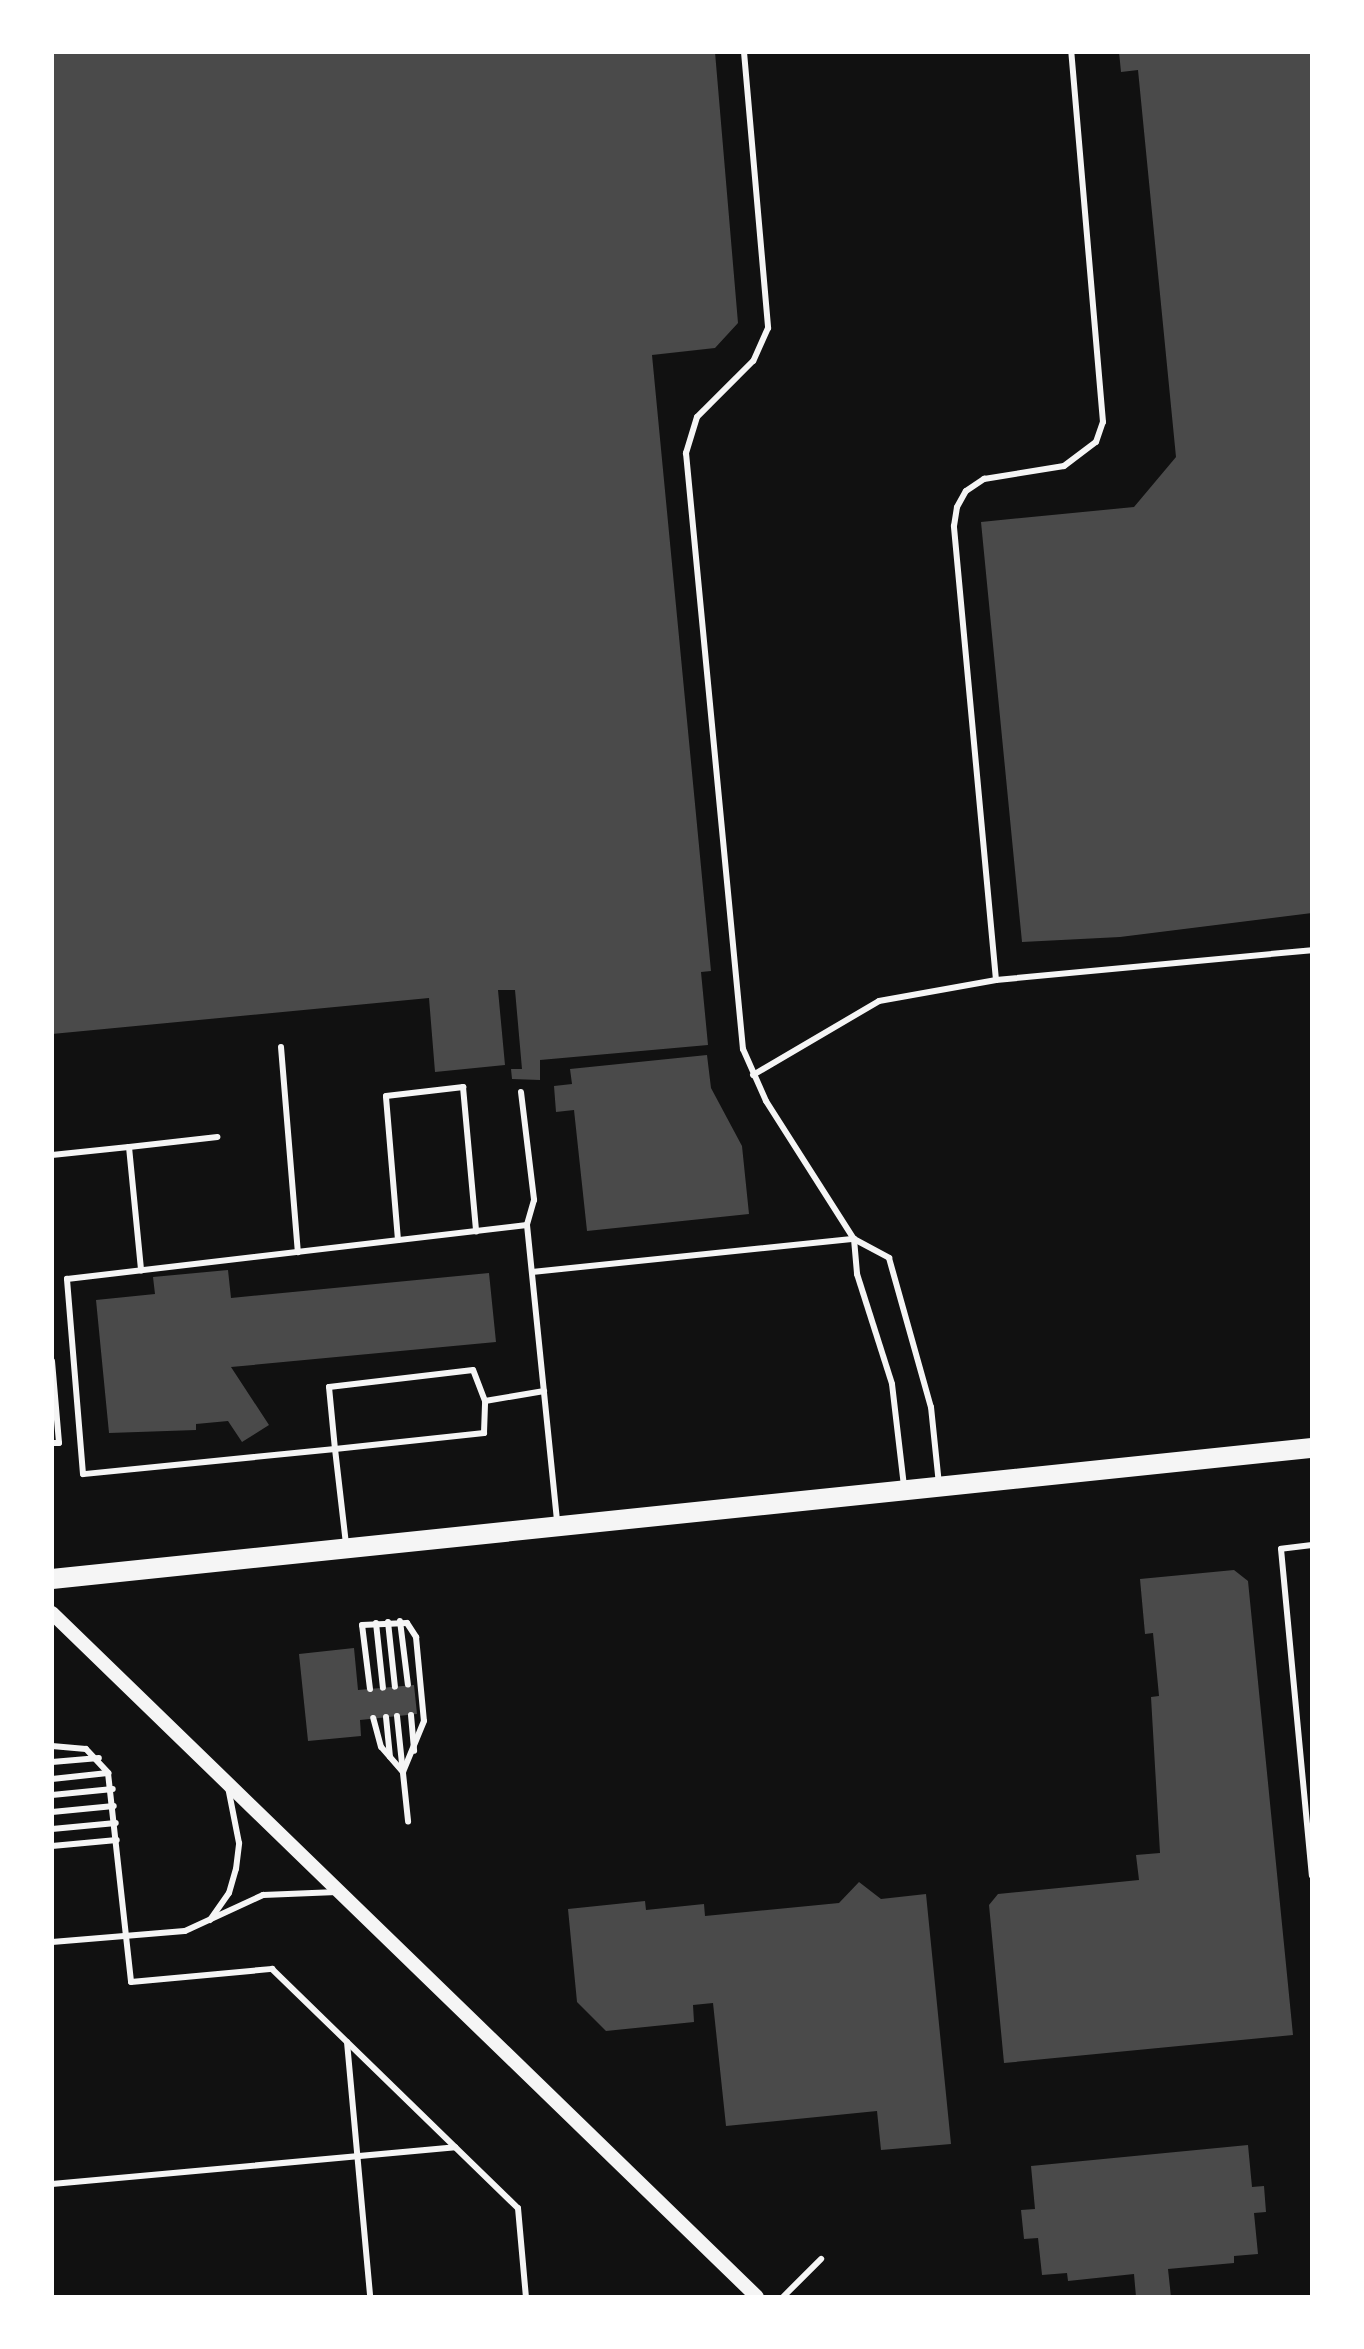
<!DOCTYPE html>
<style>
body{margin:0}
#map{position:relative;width:1364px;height:2349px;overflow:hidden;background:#111;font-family:Literata,serif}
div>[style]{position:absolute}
.building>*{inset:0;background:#4a4a4a}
.service>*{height:6px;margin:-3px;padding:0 3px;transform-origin:3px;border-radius:3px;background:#f5f5f5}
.tertiary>*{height:14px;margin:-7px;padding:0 7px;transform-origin:7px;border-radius:7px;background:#f5f5f5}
.primary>*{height:20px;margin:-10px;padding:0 10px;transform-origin:10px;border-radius:10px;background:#f5f5f5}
span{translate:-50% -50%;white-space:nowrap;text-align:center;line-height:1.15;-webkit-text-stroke:8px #fff;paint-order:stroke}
.frame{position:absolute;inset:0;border:54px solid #fff;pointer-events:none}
</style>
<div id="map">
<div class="building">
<div style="clip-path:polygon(52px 52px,715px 52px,738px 323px,715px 348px,652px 355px,711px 971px,701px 972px,708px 1045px,540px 1060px,540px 1080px,512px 1079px,511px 1069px,522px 1069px,515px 990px,498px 990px,505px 1065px,435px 1072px,429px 998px,52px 1034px)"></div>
<div style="clip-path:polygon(1119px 52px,1312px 52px,1312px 913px,1120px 937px,1022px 942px,981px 522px,1134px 507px,1176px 457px,1138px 70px,1121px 72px)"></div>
<div style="clip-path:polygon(707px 1055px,711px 1088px,742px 1146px,749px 1214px,587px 1231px,574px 1110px,556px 1112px,554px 1086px,572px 1084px,570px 1069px)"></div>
<div style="clip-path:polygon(228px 1270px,231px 1298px,489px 1273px,496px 1342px,231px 1367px,269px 1425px,242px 1442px,228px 1421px,196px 1424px,196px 1430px,109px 1433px,96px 1300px,155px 1294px,153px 1277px)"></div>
<div style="clip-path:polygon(1234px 1570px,1248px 1581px,1293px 2035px,1004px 2063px,989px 1905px,998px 1894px,1139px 1880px,1136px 1855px,1160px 1853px,1151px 1697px,1159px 1696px,1153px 1633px,1145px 1634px,1140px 1579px)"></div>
<div style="clip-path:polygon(354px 1648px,358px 1690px,414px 1685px,417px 1714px,360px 1720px,361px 1736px,308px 1741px,299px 1654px)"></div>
<div style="clip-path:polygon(859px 1882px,881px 1899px,926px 1894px,951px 2144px,881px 2150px,877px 2111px,726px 2126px,713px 2003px,693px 2005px,694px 2022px,606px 2031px,577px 2002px,568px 1909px,645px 1901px,646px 1910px,704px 1904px,705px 1916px,839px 1903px)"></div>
<div style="clip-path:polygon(1248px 2145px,1252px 2187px,1264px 2186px,1266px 2212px,1254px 2213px,1258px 2254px,1234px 2256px,1234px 2263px,1168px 2269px,1171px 2297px,1136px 2297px,1134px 2274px,1068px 2281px,1067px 2273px,1042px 2275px,1038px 2238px,1024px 2239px,1021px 2210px,1035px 2209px,1031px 2166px)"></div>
</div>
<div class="service">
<div style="left:744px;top:52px;width:277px;rotate:85deg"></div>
<div style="left:768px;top:328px;width:36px;rotate:114deg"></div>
<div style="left:753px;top:361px;width:79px;rotate:135deg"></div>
<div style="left:697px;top:417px;width:38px;rotate:107deg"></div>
<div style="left:686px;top:453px;width:599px;rotate:84.54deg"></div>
<div style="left:743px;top:1049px;width:57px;rotate:66.1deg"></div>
<div style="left:766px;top:1101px;width:164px;rotate:57.5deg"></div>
<div style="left:854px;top:1239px;width:35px;rotate:85deg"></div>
<div style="left:857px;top:1274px;width:115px;rotate:72.3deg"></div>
<div style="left:892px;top:1384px;width:103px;rotate:83.3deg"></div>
<div style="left:996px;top:980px;width:456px;rotate:-95.3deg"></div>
<div style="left:954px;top:526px;width:19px;rotate:-81deg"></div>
<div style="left:957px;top:507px;width:18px;rotate:-61deg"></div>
<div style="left:966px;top:491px;width:22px;rotate:-34deg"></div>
<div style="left:984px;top:479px;width:81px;rotate:-9.2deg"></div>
<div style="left:1064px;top:466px;width:40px;rotate:-37deg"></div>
<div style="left:1096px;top:442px;width:21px;rotate:-71deg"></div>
<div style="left:1103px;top:422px;width:371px;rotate:-94.9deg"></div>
<div style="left:281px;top:1047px;width:206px;rotate:85.3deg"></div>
<div style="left:753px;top:1075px;width:146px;rotate:-30.4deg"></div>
<div style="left:879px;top:1001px;width:119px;rotate:-10.2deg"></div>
<div style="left:996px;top:980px;width:317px;rotate:-5.4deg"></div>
<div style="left:521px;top:1092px;width:109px;rotate:83.1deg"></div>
<div style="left:534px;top:1200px;width:26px;rotate:106deg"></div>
<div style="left:527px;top:1225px;width:299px;rotate:84.2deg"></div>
<div style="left:129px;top:1147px;width:89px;rotate:-6.5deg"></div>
<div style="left:52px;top:1155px;width:77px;rotate:-5.9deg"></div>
<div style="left:129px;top:1147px;width:124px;rotate:84.4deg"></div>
<div style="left:854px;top:1239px;width:40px;rotate:28deg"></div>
<div style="left:889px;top:1258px;width:155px;rotate:74.3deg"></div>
<div style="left:931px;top:1407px;width:77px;rotate:84.1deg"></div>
<div style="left:398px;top:1240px;width:144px;rotate:-94.8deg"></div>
<div style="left:386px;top:1096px;width:78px;rotate:-6.7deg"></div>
<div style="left:463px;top:1087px;width:145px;rotate:84.8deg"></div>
<div style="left:532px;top:1272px;width:324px;rotate:-5.9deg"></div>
<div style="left:52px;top:1361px;width:82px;rotate:85.1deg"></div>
<div style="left:59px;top:1443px;width:7px;rotate:180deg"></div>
<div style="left:485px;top:1401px;width:33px;rotate:-111deg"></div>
<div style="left:473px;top:1370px;width:145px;rotate:173.3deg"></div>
<div style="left:329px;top:1387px;width:62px;rotate:84.5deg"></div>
<div style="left:335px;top:1449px;width:150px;rotate:-6.1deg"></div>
<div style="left:484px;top:1433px;width:32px;rotate:-88deg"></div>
<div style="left:485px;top:1401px;width:60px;rotate:-9.6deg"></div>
<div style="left:346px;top:1544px;width:96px;rotate:-96.6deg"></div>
<div style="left:335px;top:1449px;width:253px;rotate:174.3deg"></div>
<div style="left:83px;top:1474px;width:196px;rotate:-94.7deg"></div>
<div style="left:67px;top:1279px;width:463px;rotate:-6.7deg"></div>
<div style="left:1312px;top:1545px;width:31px;rotate:173deg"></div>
<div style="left:1281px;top:1549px;width:328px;rotate:84.6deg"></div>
<div style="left:400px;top:1621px;width:64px;rotate:82.9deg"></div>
<div style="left:388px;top:1622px;width:65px;rotate:83.9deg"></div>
<div style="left:376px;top:1623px;width:65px;rotate:83.9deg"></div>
<div style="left:370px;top:1689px;width:64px;rotate:-97.1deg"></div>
<div style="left:362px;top:1625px;width:45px;rotate:-2.5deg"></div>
<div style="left:407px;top:1623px;width:17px;rotate:57deg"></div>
<div style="left:416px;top:1637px;width:84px;rotate:84.6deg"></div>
<div style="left:424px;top:1721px;width:55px;rotate:112.4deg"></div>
<div style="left:403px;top:1772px;width:33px;rotate:-131deg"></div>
<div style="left:381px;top:1747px;width:30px;rotate:-105deg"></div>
<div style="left:411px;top:1715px;width:36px;rotate:85deg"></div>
<div style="left:397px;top:1716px;width:106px;rotate:84deg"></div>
<div style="left:386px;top:1717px;width:40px;rotate:84.3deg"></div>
<div style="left:52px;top:1746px;width:34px;rotate:5deg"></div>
<div style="left:86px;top:1749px;width:33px;rotate:47deg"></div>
<div style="left:108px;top:1773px;width:210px;rotate:83.7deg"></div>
<div style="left:131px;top:1982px;width:142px;rotate:-5.3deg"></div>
<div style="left:272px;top:1969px;width:343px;rotate:44.2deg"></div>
<div style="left:518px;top:2208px;width:89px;rotate:84.9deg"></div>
<div style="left:52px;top:1762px;width:47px;rotate:-4.9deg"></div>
<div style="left:52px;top:1779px;width:56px;rotate:-6.1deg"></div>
<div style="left:52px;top:1795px;width:61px;rotate:-5.6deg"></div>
<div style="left:52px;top:1812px;width:62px;rotate:-5.5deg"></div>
<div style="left:52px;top:1829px;width:64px;rotate:-5.4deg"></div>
<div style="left:52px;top:1846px;width:65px;rotate:-5.3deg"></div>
<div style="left:210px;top:1920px;width:33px;rotate:-55deg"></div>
<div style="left:229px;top:1893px;width:25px;rotate:-74deg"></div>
<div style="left:236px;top:1869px;width:26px;rotate:-83deg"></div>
<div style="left:239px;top:1843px;width:57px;rotate:-101.1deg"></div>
<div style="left:52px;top:1942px;width:133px;rotate:-4.7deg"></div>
<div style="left:185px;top:1931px;width:86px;rotate:-24.8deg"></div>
<div style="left:263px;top:1895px;width:74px;rotate:-2.3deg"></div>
<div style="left:347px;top:2042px;width:256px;rotate:84.8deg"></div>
<div style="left:52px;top:2184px;width:405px;rotate:-5.2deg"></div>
<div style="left:783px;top:2297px;width:54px;rotate:-45deg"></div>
</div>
<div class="tertiary">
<div style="left:52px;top:1613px;width:982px;rotate:44.13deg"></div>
</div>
<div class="primary">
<div style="left:52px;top:1579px;width:1267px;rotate:-5.94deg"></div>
</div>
<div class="frame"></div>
</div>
